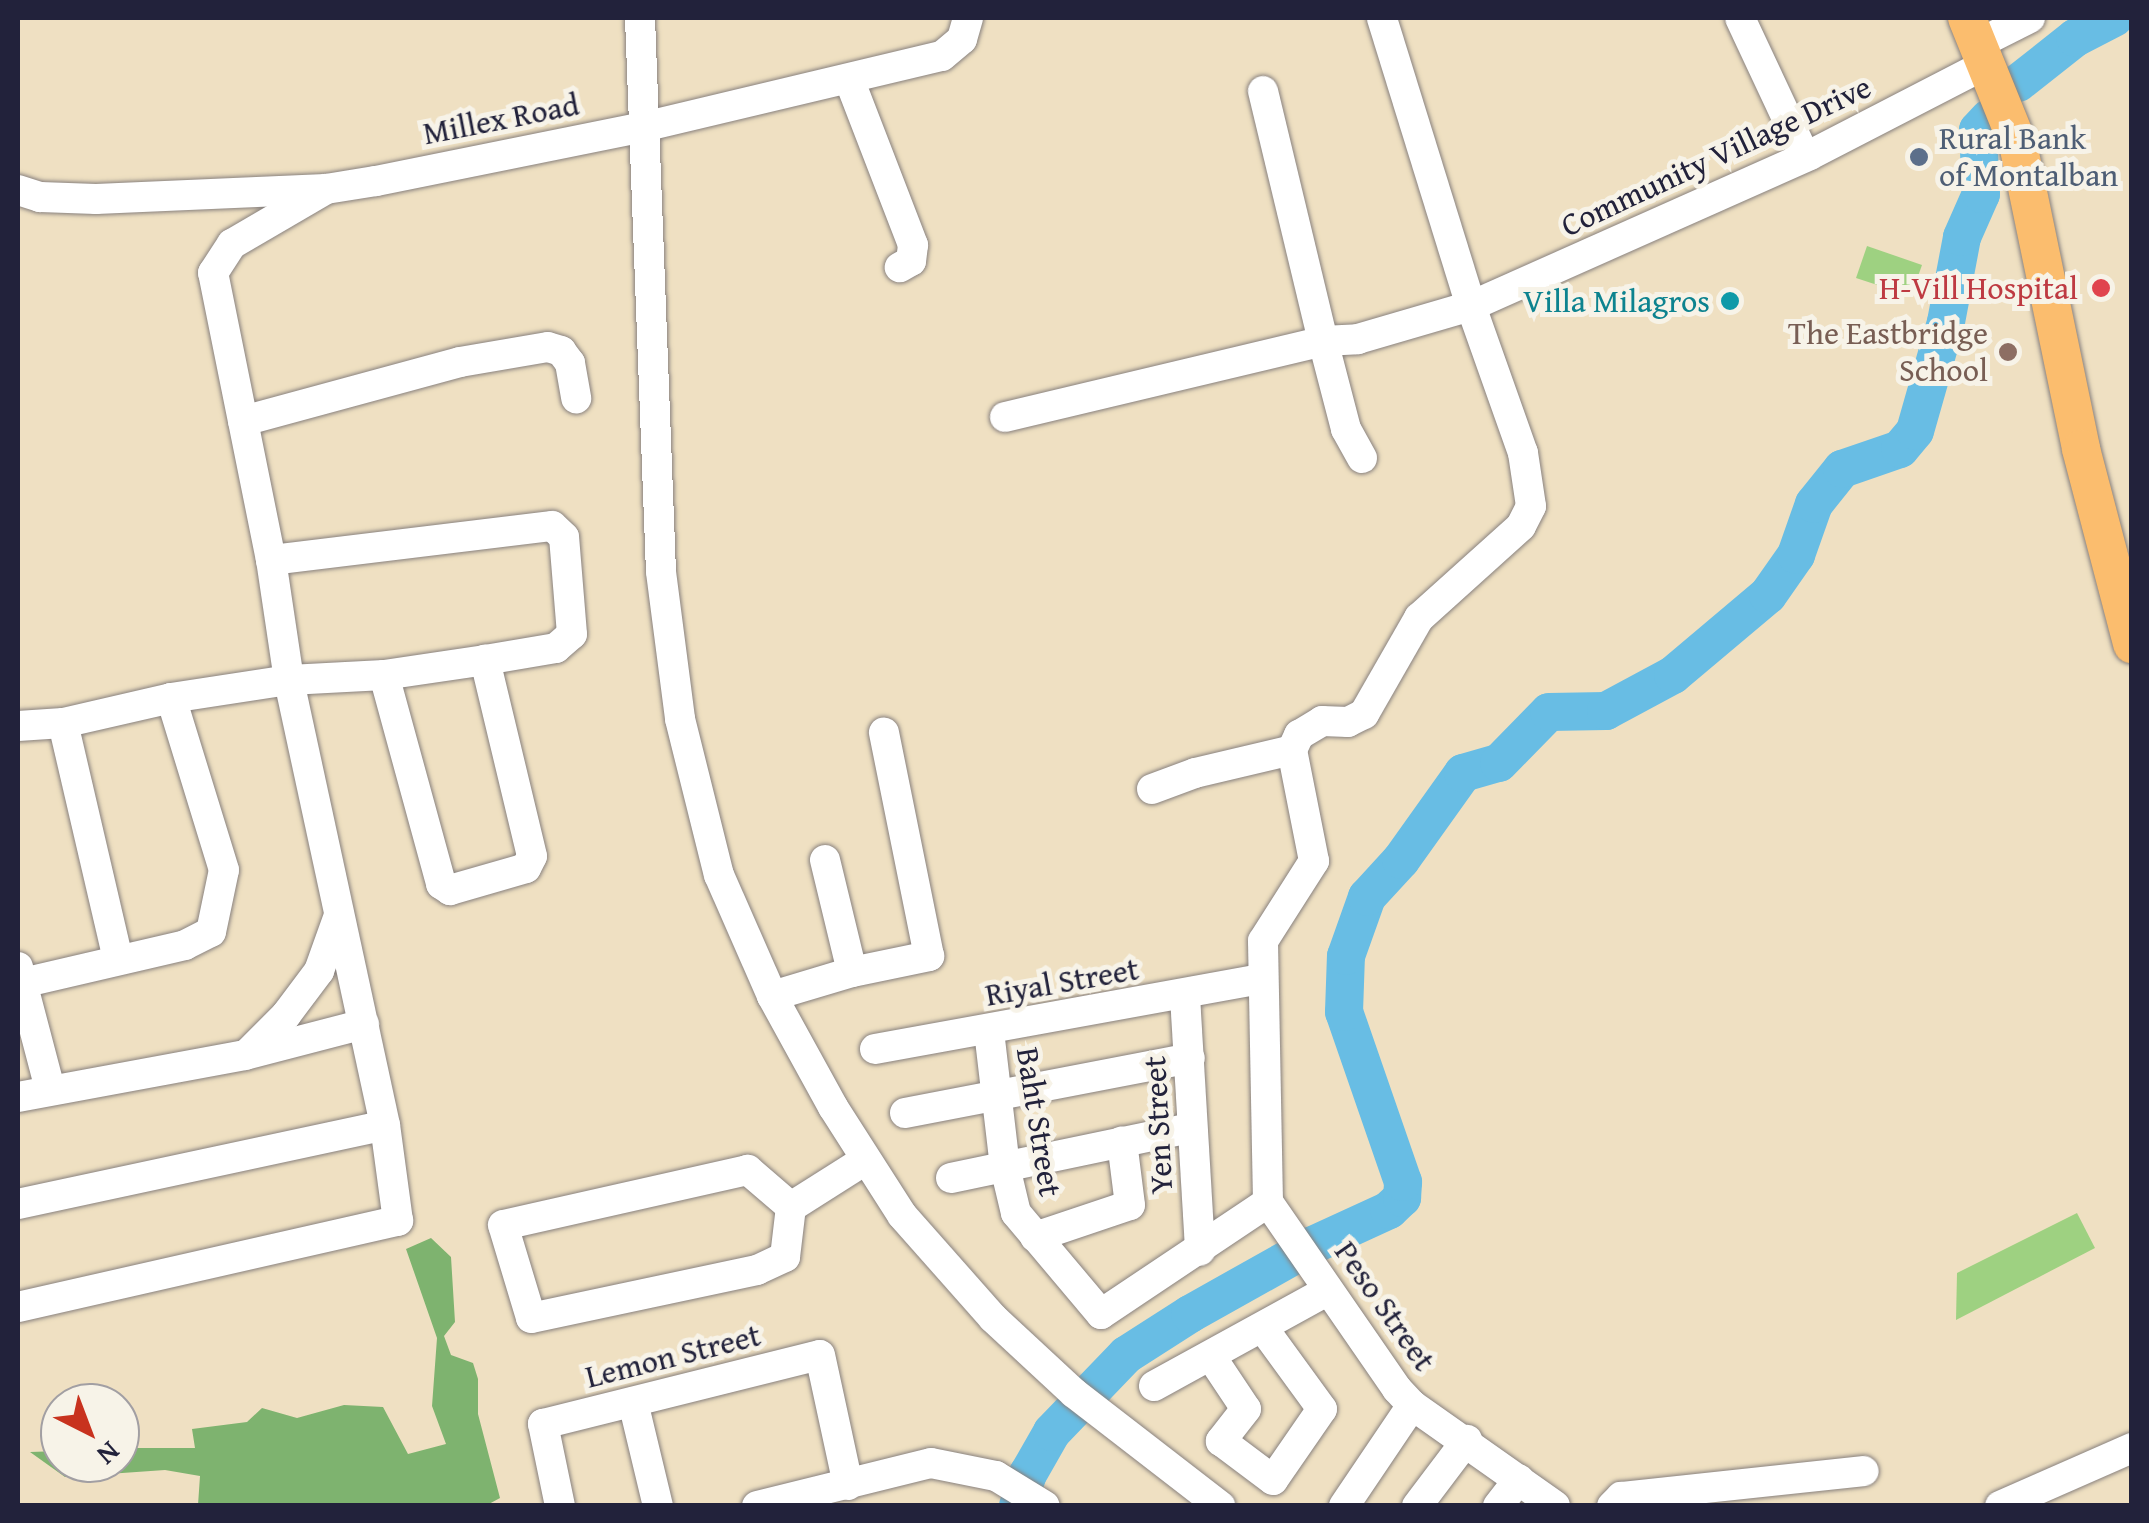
<!DOCTYPE html>
<style>
body{margin:0}
#map{position:relative;width:2149px;height:1523px;overflow:hidden;background:#efe0c2;font-family:"Gentium Book Plus",serif}
div>[style]{position:absolute}
.green>*{inset:0;background:#9ed181}
.forest>*{inset:0;background:#7eb36f}
.water>*{inset:0;background:#68bde4}
.river>*{height:38px;margin:-19px;padding:0 19px;transform-origin:19px;border-radius:19px;background:#68bde4}
.roads{filter:drop-shadow(0 0 2px #88817e) drop-shadow(0 0 2px #88817e)}
.minor>*{height:30px;margin:-15px;padding:0 15px;transform-origin:15px;border-radius:15px;background:#fff}
.major>*{height:38px;margin:-19px;padding:0 19px;transform-origin:19px;border-radius:19px;background:#fbbd6e}
.dots>*{width:28px;height:28px;translate:-50% -50%;box-sizing:border-box;border:5px solid #f7f3e8;border-radius:50%}
span{translate:-50% -50%;white-space:nowrap;text-align:center;line-height:1.15;-webkit-text-stroke:10px #f7f3e8;paint-order:stroke}
.street-label{font-size:32px;color:#22223b}
.service-label{font-size:32px;color:#4e5e75}
.left{translate:0 -50%;text-align:left}
.health-label{font-size:32px;color:#be3a42}
.right{translate:-100% -50%;text-align:right}
.culture-label{font-size:32px;color:#0d838f}
.education-label{font-size:32px;color:#785e54}
.frame{position:absolute;inset:0;border:20px solid #22223b;pointer-events:none}
.north{position:absolute;left:40px;top:1383px;width:100px;height:100px;box-sizing:border-box;background:#f7f3e8;border:2px solid #a29fa3;border-radius:50%;rotate:138deg;font-size:28px;font-weight:700;line-height:40px;text-align:center;color:#22223b}
.north::after{content:'';display:block;margin:auto;width:35px;height:45px;background:#c8321e;clip-path:polygon(50% 0,100% 100%,50% 72%,0 100%)}
</style>
<div id="map">
<div class="green">
<div style="clip-path:polygon(1867px 246px,1922px 265px,1911px 296px,1856px 278px)"></div>
<div style="clip-path:polygon(2077px 1213px,2095px 1248px,1956px 1320px,1957px 1273px)"></div>
</div>
<div class="forest">
<div style="clip-path:polygon(431px 1238px,451px 1257px,455px 1322px,444px 1336px,451px 1355px,473px 1363px,478px 1379px,478px 1414px,500px 1498px,487px 1505px,198px 1505px,200px 1476px,165px 1470px,65px 1477px,30px 1452px,60px 1451px,60px 1463px,120px 1463px,120px 1448px,195px 1448px,192px 1429px,247px 1422px,262px 1408px,297px 1418px,344px 1405px,383px 1407px,408px 1454px,446px 1444px,432px 1406px,437px 1338px,406px 1249px)"></div>
</div>
<div class="water">
<div style="clip-path:polygon(1982px 99px,1984px 149px,1993px 172px,1978px 171px,1968px 131px,1971px 113px)"></div>
</div>
<div class="river">
<div style="left:2018px;top:83px;width:73px;rotate:-38.3deg"></div>
<div style="left:2075px;top:38px;width:44px;rotate:-27.1deg"></div>
<div style="left:1018px;top:1506px;width:34px;rotate:-73deg"></div>
<div style="left:1028px;top:1474px;width:48px;rotate:-60.3deg"></div>
<div style="left:1052px;top:1432px;width:107px;rotate:-46.1deg"></div>
<div style="left:1126px;top:1355px;width:76px;rotate:-32.6deg"></div>
<div style="left:1190px;top:1314px;width:141px;rotate:-29.3deg"></div>
<div style="left:1313px;top:1245px;width:84px;rotate:-24.7deg"></div>
<div style="left:1389px;top:1210px;width:18px;rotate:-43deg"></div>
<div style="left:1402px;top:1198px;width:16px;rotate:-86deg"></div>
<div style="left:1403px;top:1182px;width:180px;rotate:-109.1deg"></div>
<div style="left:1344px;top:1012px;width:56px;rotate:-88deg"></div>
<div style="left:1346px;top:956px;width:63px;rotate:-70.4deg"></div>
<div style="left:1367px;top:897px;width:50px;rotate:-47.4deg"></div>
<div style="left:1401px;top:860px;width:107px;rotate:-54.5deg"></div>
<div style="left:1463px;top:773px;width:37px;rotate:-16deg"></div>
<div style="left:1499px;top:763px;width:71px;rotate:-45.6deg"></div>
<div style="left:1549px;top:712px;width:57px;rotate:-1deg"></div>
<div style="left:1606px;top:711px;width:76px;rotate:-28.2deg"></div>
<div style="left:1673px;top:675px;width:124px;rotate:-40.1deg"></div>
<div style="left:1768px;top:595px;width:49px;rotate:-55deg"></div>
<div style="left:1796px;top:555px;width:54px;rotate:-70.6deg"></div>
<div style="left:1814px;top:504px;width:45px;rotate:-51.3deg"></div>
<div style="left:1842px;top:469px;width:61px;rotate:-19deg"></div>
<div style="left:1900px;top:449px;width:23px;rotate:-50deg"></div>
<div style="left:1915px;top:431px;width:113px;rotate:-74.1deg"></div>
<div style="left:1946px;top:322px;width:86px;rotate:-79.3deg"></div>
<div style="left:1962px;top:237px;width:47px;rotate:-66.2deg"></div>
<div style="left:1981px;top:194px;width:64px;rotate:-92.7deg"></div>
<div style="left:1978px;top:130px;width:16px;rotate:-47deg"></div>
</div>
<div class="roads">
<div class="minor">
<div style="left:640px;top:18px;width:554px;rotate:87.83deg"></div>
<div style="left:661px;top:572px;width:148px;rotate:82.6deg"></div>
<div style="left:680px;top:719px;width:161px;rotate:76deg"></div>
<div style="left:719px;top:875px;width:132px;rotate:66.3deg"></div>
<div style="left:772px;top:996px;width:127px;rotate:61.2deg"></div>
<div style="left:833px;top:1107px;width:128px;rotate:57.4deg"></div>
<div style="left:902px;top:1215px;width:137px;rotate:48.5deg"></div>
<div style="left:993px;top:1318px;width:110px;rotate:42.8deg"></div>
<div style="left:1074px;top:1393px;width:185px;rotate:37.7deg"></div>
<div style="left:1740px;top:18px;width:153px;rotate:64.9deg"></div>
<div style="left:1980px;top:43px;width:56px;rotate:-26.6deg"></div>
<div style="left:849px;top:79px;width:178px;rotate:68.9deg"></div>
<div style="left:913px;top:245px;width:16px;rotate:97deg"></div>
<div style="left:911px;top:261px;width:13px;rotate:151deg"></div>
<div style="left:18px;top:190px;width:23px;rotate:18deg"></div>
<div style="left:40px;top:197px;width:56px;rotate:2deg"></div>
<div style="left:96px;top:199px;width:230px;rotate:-2.5deg"></div>
<div style="left:326px;top:189px;width:51px;rotate:-9.1deg"></div>
<div style="left:376px;top:181px;width:272px;rotate:-11.4deg"></div>
<div style="left:643px;top:127px;width:307px;rotate:-13.4deg"></div>
<div style="left:942px;top:56px;width:26px;rotate:-40deg"></div>
<div style="left:962px;top:39px;width:22px;rotate:-74deg"></div>
<div style="left:1005px;top:417px;width:327px;rotate:-13.4deg"></div>
<div style="left:1323px;top:341px;width:257px;rotate:-103.5deg"></div>
<div style="left:243px;top:421px;width:225px;rotate:-15.2deg"></div>
<div style="left:460px;top:362px;width:89px;rotate:-9.7deg"></div>
<div style="left:548px;top:347px;width:14px;rotate:17deg"></div>
<div style="left:561px;top:351px;width:15px;rotate:53deg"></div>
<div style="left:570px;top:363px;width:36px;rotate:80deg"></div>
<div style="left:1362px;top:458px;width:33px;rotate:-119deg"></div>
<div style="left:1346px;top:429px;width:91px;rotate:-104.6deg"></div>
<div style="left:1323px;top:341px;width:35px;rotate:-3deg"></div>
<div style="left:1358px;top:339px;width:118px;rotate:-16.3deg"></div>
<div style="left:1471px;top:306px;width:371px;rotate:-24deg"></div>
<div style="left:1810px;top:155px;width:200px;rotate:-27.3deg"></div>
<div style="left:384px;top:675px;width:217px;rotate:74.7deg"></div>
<div style="left:441px;top:884px;width:11px;rotate:34deg"></div>
<div style="left:450px;top:890px;width:79px;rotate:-16.1deg"></div>
<div style="left:526px;top:868px;width:13px;rotate:-63deg"></div>
<div style="left:532px;top:856px;width:202px;rotate:-103.5deg"></div>
<div style="left:63px;top:723px;width:242px;rotate:76.9deg"></div>
<div style="left:18px;top:726px;width:45px;rotate:-3.8deg"></div>
<div style="left:63px;top:723px;width:111px;rotate:-13deg"></div>
<div style="left:171px;top:698px;width:119px;rotate:-8.7deg"></div>
<div style="left:289px;top:680px;width:95px;rotate:-3deg"></div>
<div style="left:384px;top:675px;width:102px;rotate:-8.4deg"></div>
<div style="left:485px;top:660px;width:72px;rotate:-9.6deg"></div>
<div style="left:556px;top:648px;width:21px;rotate:-41deg"></div>
<div style="left:572px;top:634px;width:97px;rotate:-94.7deg"></div>
<div style="left:564px;top:537px;width:16px;rotate:-137deg"></div>
<div style="left:552px;top:526px;width:283px;rotate:173.1deg"></div>
<div style="left:1152px;top:789px;width:46px;rotate:-20.4deg"></div>
<div style="left:1195px;top:773px;width:100px;rotate:-13.3deg"></div>
<div style="left:825px;top:860px;width:115px;rotate:76.4deg"></div>
<div style="left:18px;top:967px;width:126px;rotate:75.3deg"></div>
<div style="left:18px;top:984px;width:171px;rotate:-13.1deg"></div>
<div style="left:185px;top:945px;width:29px;rotate:-27deg"></div>
<div style="left:211px;top:932px;width:63px;rotate:-78.2deg"></div>
<div style="left:224px;top:870px;width:180px;rotate:-107.1deg"></div>
<div style="left:772px;top:996px;width:84px;rotate:-16.7deg"></div>
<div style="left:852px;top:972px;width:79px;rotate:-11.7deg"></div>
<div style="left:929px;top:956px;width:228px;rotate:-101.4deg"></div>
<div style="left:1185px;top:996px;width:255px;rotate:86.6deg"></div>
<div style="left:989px;top:1031px;width:137px;rotate:83.3deg"></div>
<div style="left:1005px;top:1167px;width:47px;rotate:76.6deg"></div>
<div style="left:1016px;top:1213px;width:132px;rotate:49.9deg"></div>
<div style="left:1101px;top:1314px;width:201px;rotate:-33.8deg"></div>
<div style="left:875px;top:1049px;width:392px;rotate:-10.3deg"></div>
<div style="left:248px;top:1053px;width:54px;rotate:-45deg"></div>
<div style="left:286px;top:1015px;width:55px;rotate:-53.1deg"></div>
<div style="left:319px;top:971px;width:59px;rotate:-70.3deg"></div>
<div style="left:18px;top:1097px;width:231px;rotate:-10.5deg"></div>
<div style="left:245px;top:1055px;width:123px;rotate:-14.6deg"></div>
<div style="left:905px;top:1113px;width:290px;rotate:-10.9deg"></div>
<div style="left:951px;top:1178px;width:245px;rotate:-11.8deg"></div>
<div style="left:1268px;top:1202px;width:261px;rotate:-91.1deg"></div>
<div style="left:1263px;top:941px;width:95px;rotate:-57.5deg"></div>
<div style="left:1314px;top:861px;width:113px;rotate:-101.2deg"></div>
<div style="left:1292px;top:750px;width:17px;rotate:-65deg"></div>
<div style="left:1299px;top:735px;width:27px;rotate:-31deg"></div>
<div style="left:1322px;top:721px;width:26px;rotate:2deg"></div>
<div style="left:1348px;top:722px;width:18px;rotate:-27deg"></div>
<div style="left:1364px;top:714px;width:111px;rotate:-60.2deg"></div>
<div style="left:1419px;top:618px;width:137px;rotate:-42deg"></div>
<div style="left:1521px;top:526px;width:22px;rotate:-63deg"></div>
<div style="left:1531px;top:506px;width:54px;rotate:-98.6deg"></div>
<div style="left:1523px;top:453px;width:156px;rotate:-109.5deg"></div>
<div style="left:1471px;top:306px;width:301px;rotate:-107.2deg"></div>
<div style="left:1268px;top:1202px;width:227px;rotate:55.4deg"></div>
<div style="left:1397px;top:1389px;width:22px;rotate:47deg"></div>
<div style="left:1412px;top:1405px;width:175px;rotate:35.2deg"></div>
<div style="left:18px;top:1204px;width:375px;rotate:-12.1deg"></div>
<div style="left:791px;top:1207px;width:57px;rotate:-139.3deg"></div>
<div style="left:748px;top:1170px;width:251px;rotate:167.3deg"></div>
<div style="left:503px;top:1225px;width:97px;rotate:73.2deg"></div>
<div style="left:531px;top:1318px;width:231px;rotate:-12deg"></div>
<div style="left:757px;top:1270px;width:31px;rotate:-25deg"></div>
<div style="left:785px;top:1257px;width:50px;rotate:-83.2deg"></div>
<div style="left:791px;top:1207px;width:88px;rotate:-32.4deg"></div>
<div style="left:1035px;top:1237px;width:100px;rotate:-18.6deg"></div>
<div style="left:1130px;top:1205px;width:64px;rotate:-97.2deg"></div>
<div style="left:18px;top:1307px;width:390px;rotate:-12.8deg"></div>
<div style="left:398px;top:1221px;width:97px;rotate:-97.7deg"></div>
<div style="left:385px;top:1125px;width:455px;rotate:-102.2deg"></div>
<div style="left:289px;top:680px;width:121px;rotate:-98.5deg"></div>
<div style="left:271px;top:560px;width:293px;rotate:-101.4deg"></div>
<div style="left:213px;top:273px;width:35px;rotate:-57deg"></div>
<div style="left:232px;top:244px;width:109px;rotate:-30.3deg"></div>
<div style="left:1212px;top:1358px;width:61px;rotate:56.3deg"></div>
<div style="left:1246px;top:1409px;width:41px;rotate:128deg"></div>
<div style="left:1221px;top:1441px;width:65px;rotate:36.9deg"></div>
<div style="left:1273px;top:1480px;width:86px;rotate:-55.4deg"></div>
<div style="left:1322px;top:1409px;width:100px;rotate:-126.1deg"></div>
<div style="left:1154px;top:1386px;width:197px;rotate:-28.8deg"></div>
<div style="left:633px;top:1402px;width:107px;rotate:76.5deg"></div>
<div style="left:560px;top:1506px;width:84px;rotate:-101.7deg"></div>
<div style="left:543px;top:1424px;width:285px;rotate:-14deg"></div>
<div style="left:820px;top:1355px;width:133px;rotate:77.8deg"></div>
<div style="left:757px;top:1506px;width:179px;rotate:-13.9deg"></div>
<div style="left:931px;top:1463px;width:66px;rotate:11.3deg"></div>
<div style="left:996px;top:1476px;width:57px;rotate:31.5deg"></div>
<div style="left:1344px;top:1506px;width:122px;rotate:-56deg"></div>
<div style="left:1417px;top:1506px;width:83px;rotate:-52.9deg"></div>
<div style="left:1498px;top:1506px;width:34px;rotate:-52deg"></div>
<div style="left:1612px;top:1506px;width:13px;rotate:-45deg"></div>
<div style="left:1621px;top:1497px;width:244px;rotate:-6.1deg"></div>
<div style="left:2000px;top:1506px;width:144px;rotate:-23.7deg"></div>
</div>
<div class="major">
<div style="left:1967px;top:18px;width:136px;rotate:68deg"></div>
<div style="left:2018px;top:144px;width:311px;rotate:78.3deg"></div>
<div style="left:2081px;top:449px;width:202px;rotate:75.3deg"></div>
</div>
</div>
<div class="dots">
<div style="left:1919px;top:157px;background:#5c6f8a"></div>
<div style="left:2101px;top:288px;background:#e0444e"></div>
<div style="left:1730px;top:301px;background:#0f9aa8"></div>
<div style="left:2008px;top:352px;background:#8d6e63"></div>
</div>
<div class="street-label">
<span style="left:501px;top:119px;rotate:-11deg">Millex Road</span>
<span style="left:1716px;top:156px;rotate:-25deg">Community Village Drive</span>
<span style="left:1062px;top:982px;rotate:-10deg">Riyal Street</span>
<span style="left:1039px;top:1122px;rotate:81deg">Baht Street</span>
<span style="left:1158px;top:1125px;rotate:-93deg">Yen Street</span>
<span style="left:1385px;top:1306px;rotate:55deg">Peso Street</span>
<span style="left:673px;top:1356px;rotate:-14deg">Lemon Street</span>
</div>
<div class="service-label">
<span class="left" style="left:1939px;top:157px">Rural Bank<br>of Montalban</span>
</div>
<div class="health-label">
<span class="right" style="left:2078px;top:288px">H-Vill Hospital</span>
</div>
<div class="culture-label">
<span class="right" style="left:1710px;top:301px">Villa Milagros</span>
</div>
<div class="education-label">
<span class="right" style="left:1988px;top:352px">The Eastbridge<br>School</span>
</div>
<div class="frame"></div>
<div class="north">N</div>
</div>
